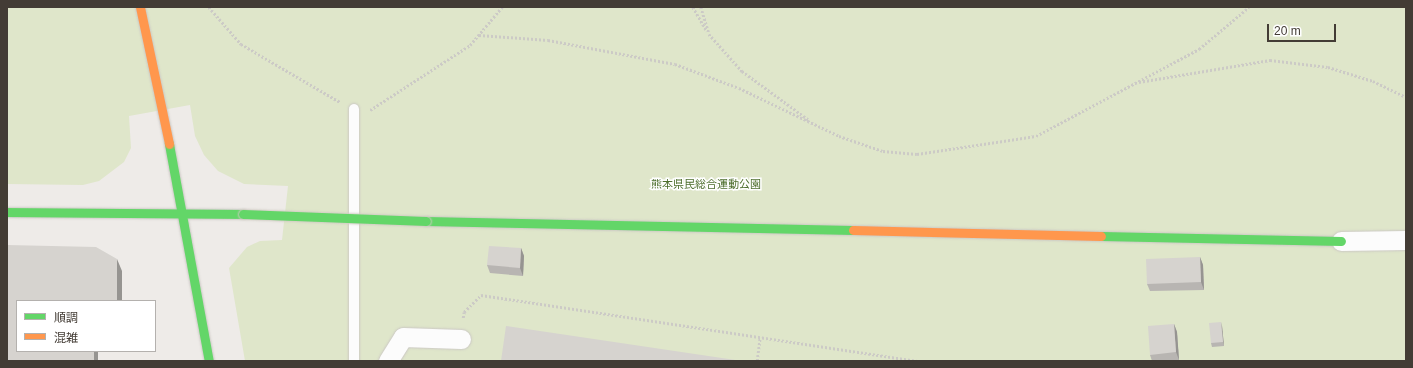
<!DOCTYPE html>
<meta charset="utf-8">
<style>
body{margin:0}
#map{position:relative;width:1413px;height:368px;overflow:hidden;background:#eeebe8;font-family:Helvetica,"Noto Sans JP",sans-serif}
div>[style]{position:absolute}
.green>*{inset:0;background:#dfe6ca}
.path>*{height:2.5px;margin-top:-1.25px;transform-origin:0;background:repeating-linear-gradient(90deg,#cccac6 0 2px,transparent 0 4px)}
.roads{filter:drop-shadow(0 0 1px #cbc8c4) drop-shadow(0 0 1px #cbc8c4)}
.lane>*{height:10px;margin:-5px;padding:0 5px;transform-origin:5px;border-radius:5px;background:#fcfcfc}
.street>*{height:19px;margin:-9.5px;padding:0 9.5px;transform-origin:9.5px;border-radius:9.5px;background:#fcfcfc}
.fast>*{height:9px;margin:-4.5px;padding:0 4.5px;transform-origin:4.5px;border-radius:4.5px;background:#63d668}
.slow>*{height:9px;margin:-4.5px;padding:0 4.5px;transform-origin:4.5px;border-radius:4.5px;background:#ff974d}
.bridges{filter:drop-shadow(0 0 1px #cfcac2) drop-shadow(0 0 1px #cfcac2)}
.fast-bridge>*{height:9px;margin:-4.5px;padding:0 4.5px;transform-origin:4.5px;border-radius:4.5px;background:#63d668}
.wall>*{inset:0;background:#b8b5b2}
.shaded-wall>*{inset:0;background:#969491}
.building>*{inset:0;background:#d6d3cf}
span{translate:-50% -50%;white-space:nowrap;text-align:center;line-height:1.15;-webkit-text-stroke:3px #fff;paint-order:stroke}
.park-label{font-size:11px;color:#4e6f2e}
.frame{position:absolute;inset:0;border:8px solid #433c35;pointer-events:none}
.legend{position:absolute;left:16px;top:300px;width:140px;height:52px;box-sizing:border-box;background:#fff;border:1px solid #b4b1ae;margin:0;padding:5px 7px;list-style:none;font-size:12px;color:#433c35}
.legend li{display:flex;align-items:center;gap:8px;height:20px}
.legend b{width:20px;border:1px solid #b4b1ae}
.scale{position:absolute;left:1267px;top:24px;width:69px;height:18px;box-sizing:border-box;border:2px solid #433c35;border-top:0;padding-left:5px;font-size:12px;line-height:14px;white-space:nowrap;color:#433c35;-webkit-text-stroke:3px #fff;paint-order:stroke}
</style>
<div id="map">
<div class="green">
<div style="clip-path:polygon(7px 7px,1406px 7px,1406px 361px,245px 361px,229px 268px,247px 247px,260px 241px,282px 240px,288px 186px,244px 184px,218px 171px,204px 155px,195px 136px,190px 105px,129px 116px,131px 148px,124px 162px,99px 181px,83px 185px,7px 184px)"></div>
</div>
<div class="path">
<div style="left:209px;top:7px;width:49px;rotate:49.1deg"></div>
<div style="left:241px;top:44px;width:115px;rotate:30.4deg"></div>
<div style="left:693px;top:7px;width:28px;rotate:60deg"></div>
<div style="left:701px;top:7px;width:28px;rotate:73deg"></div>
<div style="left:709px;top:34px;width:50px;rotate:48.3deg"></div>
<div style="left:742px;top:71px;width:83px;rotate:36.2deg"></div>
<div style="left:479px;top:35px;width:69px;rotate:4.1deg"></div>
<div style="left:548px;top:40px;width:129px;rotate:10.7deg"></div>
<div style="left:675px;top:64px;width:68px;rotate:20.6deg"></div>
<div style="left:739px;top:88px;width:111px;rotate:25.6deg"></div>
<div style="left:839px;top:136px;width:46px;rotate:18.8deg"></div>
<div style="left:883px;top:151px;width:34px;rotate:5deg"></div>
<div style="left:917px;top:154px;width:120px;rotate:-8.6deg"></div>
<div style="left:1036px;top:136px;width:185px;rotate:-28.1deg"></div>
<div style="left:1199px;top:49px;width:65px;rotate:-40deg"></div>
<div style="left:1139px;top:82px;width:133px;rotate:-9.5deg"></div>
<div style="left:1270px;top:60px;width:58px;rotate:6.9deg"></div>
<div style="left:1328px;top:67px;width:47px;rotate:17.3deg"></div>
<div style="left:1373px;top:81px;width:37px;rotate:26deg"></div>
<div style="left:370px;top:110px;width:119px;rotate:-33deg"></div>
<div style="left:470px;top:45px;width:50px;rotate:-49.9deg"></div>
<div style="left:463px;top:318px;width:6px;rotate:-81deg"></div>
<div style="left:464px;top:312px;width:24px;rotate:-45deg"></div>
<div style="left:481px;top:295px;width:443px;rotate:8.6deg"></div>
<div style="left:757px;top:361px;width:24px;rotate:-83deg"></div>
</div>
<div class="roads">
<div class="lane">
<div style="left:354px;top:361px;width:252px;rotate:-90deg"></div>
</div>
<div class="street">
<div style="left:1341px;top:241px;width:65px;rotate:-0.9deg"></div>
<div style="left:388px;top:361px;width:28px;rotate:-58deg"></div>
<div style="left:403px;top:337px;width:58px;rotate:2deg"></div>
</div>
<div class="fast">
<div style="left:169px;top:144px;width:221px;rotate:79.6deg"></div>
<div style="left:7px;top:212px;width:236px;rotate:0.5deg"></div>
<div style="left:426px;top:221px;width:427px;rotate:1.2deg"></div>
<div style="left:1101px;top:236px;width:240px;rotate:1.2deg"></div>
</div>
<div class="slow">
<div style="left:140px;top:7px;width:140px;rotate:78deg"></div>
<div style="left:853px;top:230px;width:248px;rotate:1.4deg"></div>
</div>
</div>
<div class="bridges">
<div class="fast-bridge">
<div style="left:243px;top:214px;width:183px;rotate:2.2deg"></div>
</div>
</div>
<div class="wall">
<div style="clip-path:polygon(7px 245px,122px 271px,122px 301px,17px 301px,98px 351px,98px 361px,7px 361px)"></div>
<div style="clip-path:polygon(521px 248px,524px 256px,523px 276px,490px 273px,487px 265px)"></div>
<div style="clip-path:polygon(1200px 257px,1203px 265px,1204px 290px,1150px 291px,1147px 284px)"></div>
<div style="clip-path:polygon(1174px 324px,1177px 332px,1179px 360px,1170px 361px,1152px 361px,1150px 355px)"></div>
<div style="clip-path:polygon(1222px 326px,1224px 346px,1212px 347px,1211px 343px)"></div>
</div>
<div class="shaded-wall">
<div style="clip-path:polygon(521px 248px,524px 256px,523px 276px,520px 268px)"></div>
<div style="clip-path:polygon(1200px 257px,1203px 265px,1204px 290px,1201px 282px)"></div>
<div style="clip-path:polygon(117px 259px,122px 271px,122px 301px,117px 301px)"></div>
<div style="clip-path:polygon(1221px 322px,1222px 326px,1224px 346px,1223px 342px)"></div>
<div style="clip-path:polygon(1174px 324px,1177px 332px,1179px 360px,1176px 352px)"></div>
<div style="clip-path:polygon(94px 351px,98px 351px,98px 361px,94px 361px)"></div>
</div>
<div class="building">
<div style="clip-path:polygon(7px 245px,96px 247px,117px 259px,117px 301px,17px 301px,17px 351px,94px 351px,94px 360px,7px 360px)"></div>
<div style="clip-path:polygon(489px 246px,521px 248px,520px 268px,487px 265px)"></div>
<div style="clip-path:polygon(1200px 257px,1201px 282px,1147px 284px,1146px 259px)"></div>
<div style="clip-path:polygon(1221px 322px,1223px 342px,1211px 343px,1209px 323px)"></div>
<div style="clip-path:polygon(1174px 324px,1176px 352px,1150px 355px,1148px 326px)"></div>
<div style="clip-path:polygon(506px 326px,742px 361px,501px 361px)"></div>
</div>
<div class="park-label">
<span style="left:706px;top:184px">熊本県民総合運動公園</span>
</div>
<div class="frame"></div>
<ul class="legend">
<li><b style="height:5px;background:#63d668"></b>順調</li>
<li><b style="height:5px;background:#ff974d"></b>混雑</li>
</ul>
<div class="scale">20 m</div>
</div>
